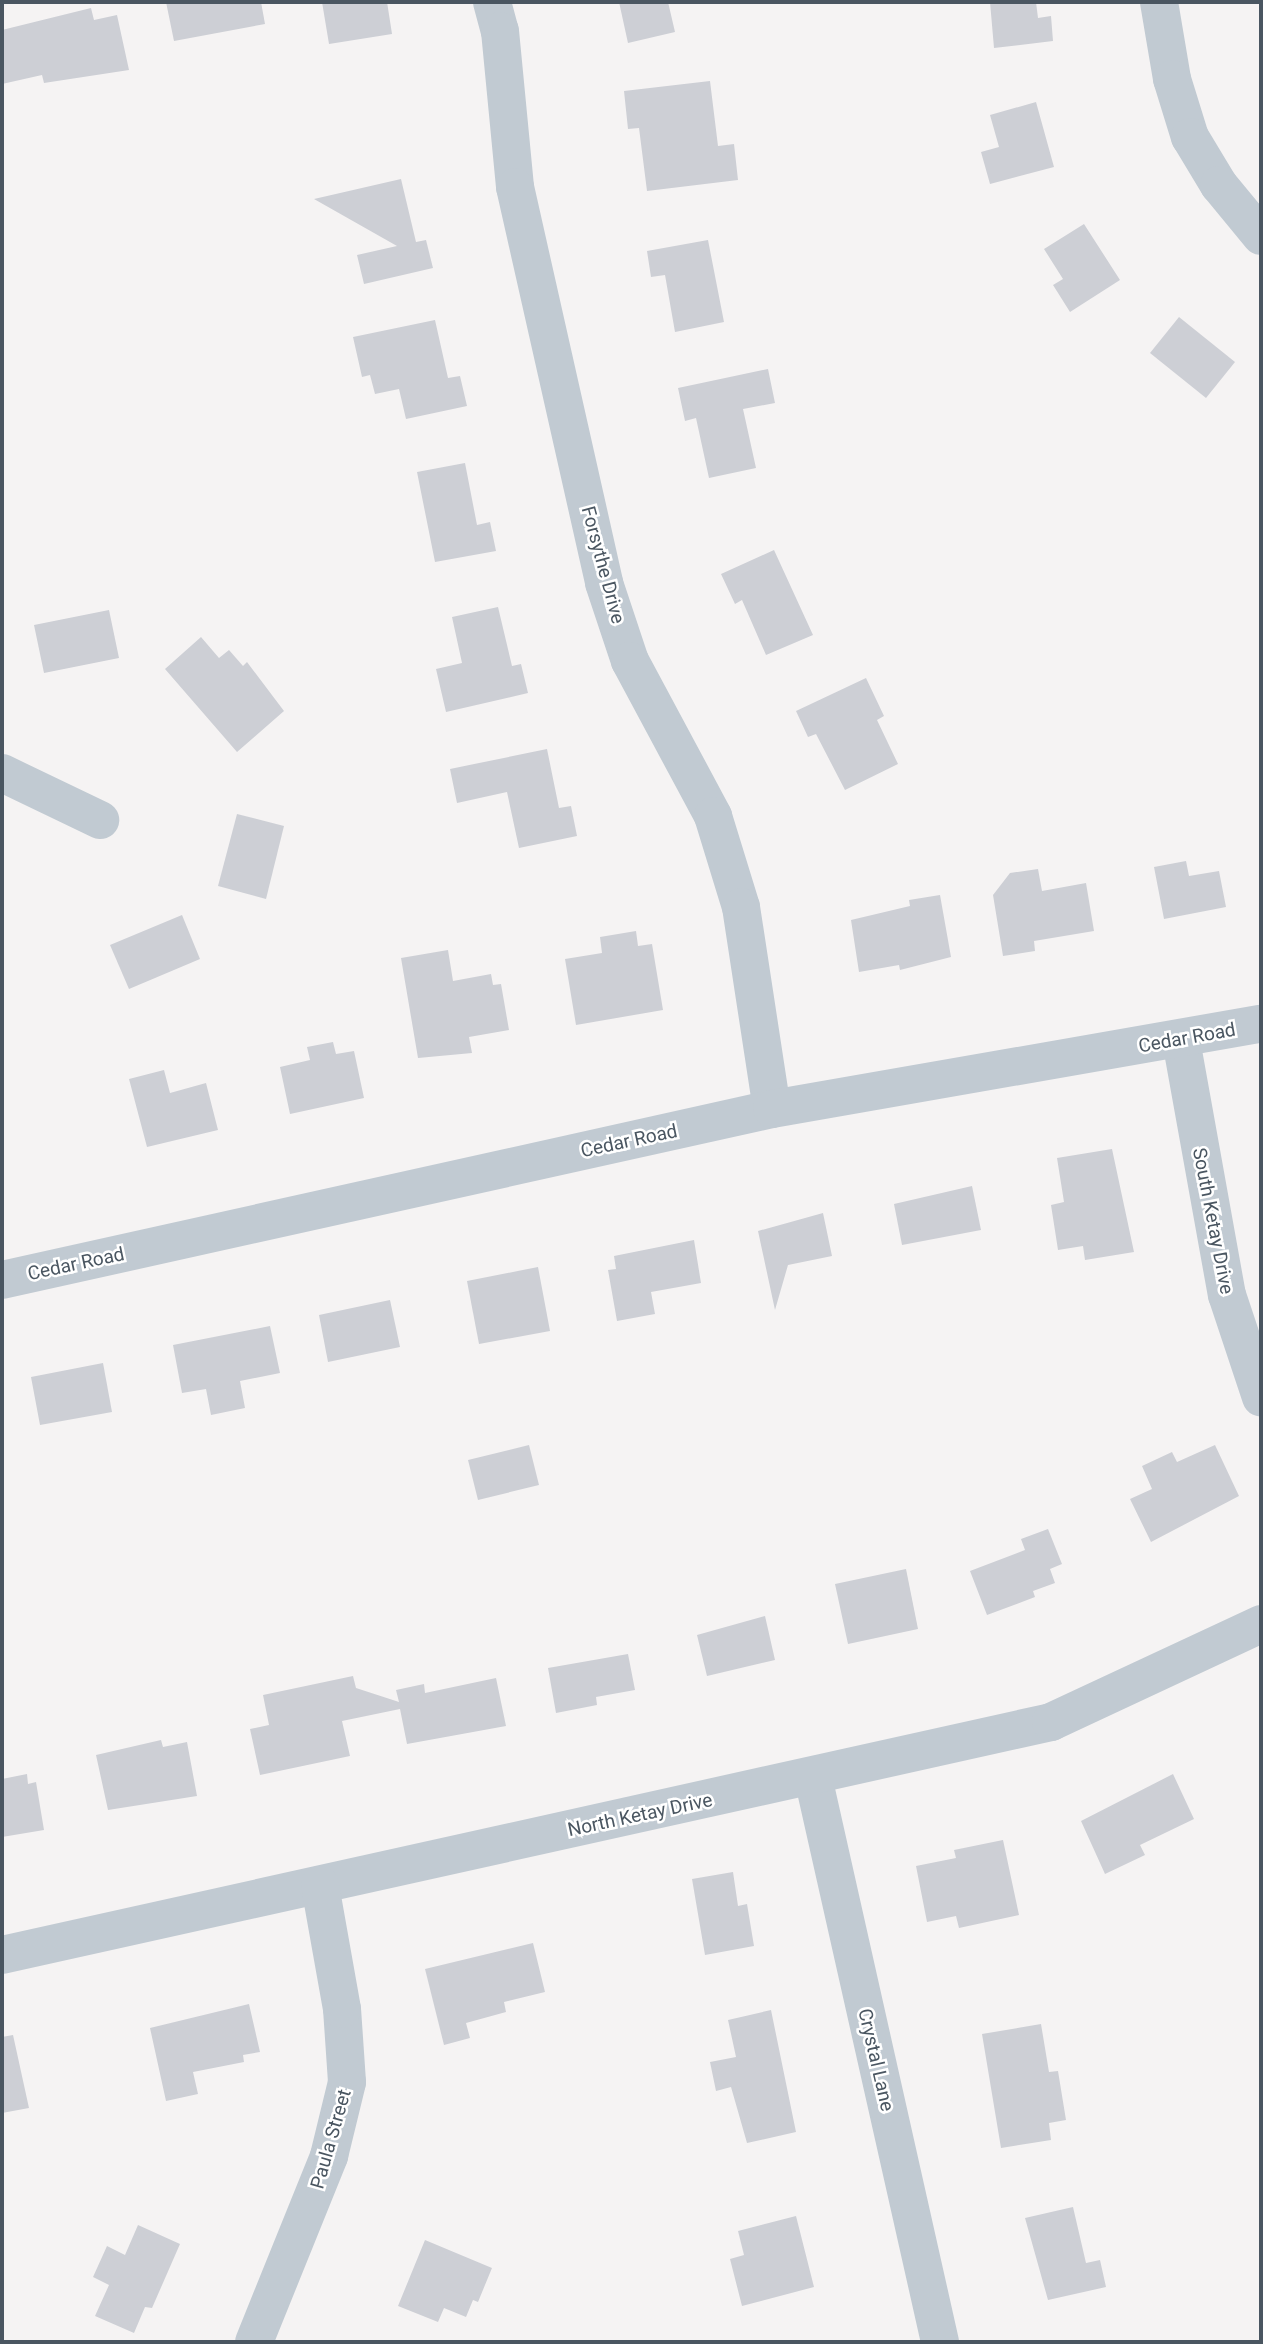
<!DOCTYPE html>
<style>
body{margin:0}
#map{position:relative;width:1263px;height:2344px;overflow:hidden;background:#f5f3f3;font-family:Roboto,sans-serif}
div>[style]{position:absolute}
.building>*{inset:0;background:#cdcfd5}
.minor>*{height:38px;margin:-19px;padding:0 19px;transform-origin:19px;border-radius:19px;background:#c1cad2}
span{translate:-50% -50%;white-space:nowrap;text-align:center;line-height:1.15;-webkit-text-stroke:5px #fff;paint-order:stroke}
.street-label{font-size:19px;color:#4a5661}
.frame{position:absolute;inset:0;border:4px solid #4a5661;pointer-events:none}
</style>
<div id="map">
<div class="building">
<div style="clip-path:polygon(166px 2px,261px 2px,265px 24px,174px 41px)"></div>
<div style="clip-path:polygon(322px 2px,387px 2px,392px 34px,329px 44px)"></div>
<div style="clip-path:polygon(619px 2px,668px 2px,675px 32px,628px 43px)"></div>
<div style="clip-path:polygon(990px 2px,1036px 2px,1038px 18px,1051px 16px,1053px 41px,994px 48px)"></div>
<div style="clip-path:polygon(91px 8px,94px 20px,117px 15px,129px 70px,44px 83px,42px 75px,2px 84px,2px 30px)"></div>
<div style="clip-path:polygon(710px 81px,718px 146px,734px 144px,738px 180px,647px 191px,639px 128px,628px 129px,624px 91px)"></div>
<div style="clip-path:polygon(1036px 102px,1054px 167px,990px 184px,981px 152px,999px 147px,990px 115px)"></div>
<div style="clip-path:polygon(401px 179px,416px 242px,426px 240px,433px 268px,364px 284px,357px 255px,397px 246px,314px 199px)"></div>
<div style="clip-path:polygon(1084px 224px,1120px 280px,1070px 312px,1053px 285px,1063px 279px,1044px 249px)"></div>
<div style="clip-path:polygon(708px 240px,724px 322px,675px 332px,665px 275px,651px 277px,647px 251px)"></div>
<div style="clip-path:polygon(1179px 317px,1235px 362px,1206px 398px,1150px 353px)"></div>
<div style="clip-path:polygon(435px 320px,448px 378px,460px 376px,467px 406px,406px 419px,399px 389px,375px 394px,370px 375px,362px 377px,353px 337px)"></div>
<div style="clip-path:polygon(768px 369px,775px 403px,743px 409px,756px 468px,709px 478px,696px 418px,685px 421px,678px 388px)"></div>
<div style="clip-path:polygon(465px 463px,477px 525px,490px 522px,496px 551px,435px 562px,417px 472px)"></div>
<div style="clip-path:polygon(774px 550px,813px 635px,766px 655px,742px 600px,735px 604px,721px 574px)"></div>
<div style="clip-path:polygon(498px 607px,512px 666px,521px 664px,528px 693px,446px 712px,436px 669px,462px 663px,452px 617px)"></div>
<div style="clip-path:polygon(109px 610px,119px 658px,44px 673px,34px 625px)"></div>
<div style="clip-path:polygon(201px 637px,219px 658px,229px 650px,243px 666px,247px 662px,284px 711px,237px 752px,165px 669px)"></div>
<div style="clip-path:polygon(866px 678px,884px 716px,877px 720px,898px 764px,845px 790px,816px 734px,808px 737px,796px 711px)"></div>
<div style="clip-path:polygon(547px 749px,559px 808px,571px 806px,577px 836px,519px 848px,507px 792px,457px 803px,450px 769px)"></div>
<div style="clip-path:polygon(237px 814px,284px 826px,266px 899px,218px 886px)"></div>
<div style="clip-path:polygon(1186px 861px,1189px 876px,1219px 871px,1226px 907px,1164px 919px,1154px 867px)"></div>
<div style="clip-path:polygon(1038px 869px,1042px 891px,1086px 883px,1094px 931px,1034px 941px,1035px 951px,1003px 956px,993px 895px,1010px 873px)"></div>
<div style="clip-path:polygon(940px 895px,951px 957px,900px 970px,899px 965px,859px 972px,851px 920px,910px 906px,909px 900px)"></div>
<div style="clip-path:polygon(182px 915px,200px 959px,129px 989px,110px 945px)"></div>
<div style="clip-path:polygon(636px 931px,638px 946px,652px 944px,663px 1010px,576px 1025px,565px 959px,602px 953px,600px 937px)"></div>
<div style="clip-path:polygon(448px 950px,453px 981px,491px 974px,493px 985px,501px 984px,509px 1030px,469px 1037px,472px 1053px,418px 1058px,401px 958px)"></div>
<div style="clip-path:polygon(333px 1042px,336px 1054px,354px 1051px,364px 1098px,290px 1114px,280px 1067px,310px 1060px,307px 1047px)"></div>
<div style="clip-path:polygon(164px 1070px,170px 1093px,206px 1083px,218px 1130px,147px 1147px,129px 1079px)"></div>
<div style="clip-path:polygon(1112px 1149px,1134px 1252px,1085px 1260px,1083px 1246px,1058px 1250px,1051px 1205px,1064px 1202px,1057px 1158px)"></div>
<div style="clip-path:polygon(972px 1186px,981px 1230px,902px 1245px,894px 1204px)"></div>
<div style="clip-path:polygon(823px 1213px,832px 1256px,788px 1265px,775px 1310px,758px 1231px)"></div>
<div style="clip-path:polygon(694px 1240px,701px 1283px,651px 1292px,655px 1314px,617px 1321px,608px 1270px,616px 1269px,614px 1256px)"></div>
<div style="clip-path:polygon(538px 1267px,550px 1331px,479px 1344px,467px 1281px)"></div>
<div style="clip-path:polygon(390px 1300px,400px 1347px,328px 1362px,319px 1315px)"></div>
<div style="clip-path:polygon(270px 1326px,280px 1373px,240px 1381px,245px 1408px,211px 1415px,206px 1389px,182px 1393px,173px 1345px)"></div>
<div style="clip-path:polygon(103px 1363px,112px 1412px,40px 1425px,31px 1377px)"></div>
<div style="clip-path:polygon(529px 1445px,539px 1485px,478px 1500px,468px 1460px)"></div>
<div style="clip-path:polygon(1215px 1445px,1239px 1496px,1151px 1542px,1130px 1499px,1152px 1489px,1142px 1466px,1172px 1452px,1177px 1462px)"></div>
<div style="clip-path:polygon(1048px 1529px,1062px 1564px,1050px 1569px,1055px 1583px,1033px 1591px,1035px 1597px,987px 1615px,970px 1571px,1025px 1550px,1021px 1539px)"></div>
<div style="clip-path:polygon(906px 1569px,918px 1629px,848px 1644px,835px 1584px)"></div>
<div style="clip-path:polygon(765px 1616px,775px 1660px,707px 1676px,697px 1635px)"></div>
<div style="clip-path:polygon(628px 1654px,635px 1690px,596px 1697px,597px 1705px,556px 1713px,548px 1668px)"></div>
<div style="clip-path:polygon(353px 1676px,356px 1688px,399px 1702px,396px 1690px,424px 1684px,425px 1693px,496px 1678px,506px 1726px,407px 1744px,400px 1709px,342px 1721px,350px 1756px,260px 1775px,250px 1729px,269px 1725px,263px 1695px)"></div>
<div style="clip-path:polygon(161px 1740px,163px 1747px,187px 1742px,197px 1796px,108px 1810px,96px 1755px)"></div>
<div style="clip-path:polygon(27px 1774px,28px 1784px,36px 1782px,44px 1830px,2px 1837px,2px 1779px)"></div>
<div style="clip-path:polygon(1173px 1774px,1194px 1819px,1140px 1845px,1145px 1855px,1105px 1874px,1081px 1821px)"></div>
<div style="clip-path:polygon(1003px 1840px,1019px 1915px,959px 1928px,956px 1916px,927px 1922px,916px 1866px,956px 1858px,954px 1850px)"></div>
<div style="clip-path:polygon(733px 1872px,738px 1906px,747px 1904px,754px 1946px,705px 1955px,692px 1879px)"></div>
<div style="clip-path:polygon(533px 1943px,545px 1992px,504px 2002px,506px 2012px,466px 2023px,470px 2038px,444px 2045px,425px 1969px)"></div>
<div style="clip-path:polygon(249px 2004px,260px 2052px,243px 2055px,244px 2062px,193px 2072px,198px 2094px,166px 2101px,150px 2028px)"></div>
<div style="clip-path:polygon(771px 2010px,796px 2132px,747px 2143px,731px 2087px,716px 2091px,710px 2062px,736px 2057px,728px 2020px)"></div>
<div style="clip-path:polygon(1041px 2024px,1049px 2072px,1058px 2071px,1066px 2120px,1049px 2123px,1051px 2140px,1001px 2148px,982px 2034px)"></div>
<div style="clip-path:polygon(13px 2035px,29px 2108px,2px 2113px,2px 2037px)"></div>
<div style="clip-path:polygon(1073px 2207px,1086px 2263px,1100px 2260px,1106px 2287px,1048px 2300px,1025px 2218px)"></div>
<div style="clip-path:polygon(796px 2216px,814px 2287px,742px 2306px,730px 2259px,744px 2255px,738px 2231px)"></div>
<div style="clip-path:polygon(138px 2225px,180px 2244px,152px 2308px,145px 2307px,134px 2333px,95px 2316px,109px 2285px,93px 2277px,107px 2246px,125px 2255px)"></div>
<div style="clip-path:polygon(425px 2240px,492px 2268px,478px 2302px,473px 2300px,466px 2317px,444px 2308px,438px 2322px,398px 2306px)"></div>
</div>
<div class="minor">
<div style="left:492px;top:2px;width:30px;rotate:75deg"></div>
<div style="left:500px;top:31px;width:157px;rotate:84.5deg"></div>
<div style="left:515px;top:187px;width:406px;rotate:77.3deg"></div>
<div style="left:604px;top:583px;width:82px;rotate:71.6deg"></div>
<div style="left:630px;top:661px;width:176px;rotate:61.8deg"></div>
<div style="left:713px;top:816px;width:95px;rotate:72.9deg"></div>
<div style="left:741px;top:907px;width:204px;rotate:81.3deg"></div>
<div style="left:1159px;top:2px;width:78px;rotate:80.4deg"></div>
<div style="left:1172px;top:79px;width:61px;rotate:72.8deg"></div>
<div style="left:1190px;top:137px;width:56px;rotate:58.9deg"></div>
<div style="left:1219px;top:185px;width:66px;rotate:50.5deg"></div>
<div style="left:2px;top:773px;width:109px;rotate:25.6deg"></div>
<div style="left:1181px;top:1040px;width:259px;rotate:79.8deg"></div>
<div style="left:1227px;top:1295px;width:108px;rotate:71.6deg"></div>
<div style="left:2px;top:1280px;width:789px;rotate:-12.52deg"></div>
<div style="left:772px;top:1109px;width:496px;rotate:-9.9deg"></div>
<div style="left:813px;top:1777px;width:579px;rotate:77.33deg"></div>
<div style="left:2px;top:1955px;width:1075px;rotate:-12.52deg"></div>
<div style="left:1051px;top:1722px;width:232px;rotate:-25deg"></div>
<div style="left:254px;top:2342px;width:201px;rotate:-68deg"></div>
<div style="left:329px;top:2156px;width:76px;rotate:-76.3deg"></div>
<div style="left:347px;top:2082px;width:73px;rotate:-93.9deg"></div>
<div style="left:342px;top:2009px;width:126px;rotate:-100.1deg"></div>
</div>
<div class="street-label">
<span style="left:603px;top:565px;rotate:75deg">Forsythe Drive</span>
<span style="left:1187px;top:1038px;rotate:-10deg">Cedar Road</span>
<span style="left:629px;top:1141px;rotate:-12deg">Cedar Road</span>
<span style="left:1213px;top:1221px;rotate:79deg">South Ketay Drive</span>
<span style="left:76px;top:1264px;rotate:-12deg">Cedar Road</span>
<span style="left:640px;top:1815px;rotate:-12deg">North Ketay Drive</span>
<span style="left:876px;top:2060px;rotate:77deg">Crystal Lane</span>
<span style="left:331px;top:2139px;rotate:-74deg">Paula Street</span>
</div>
<div class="frame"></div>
</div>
